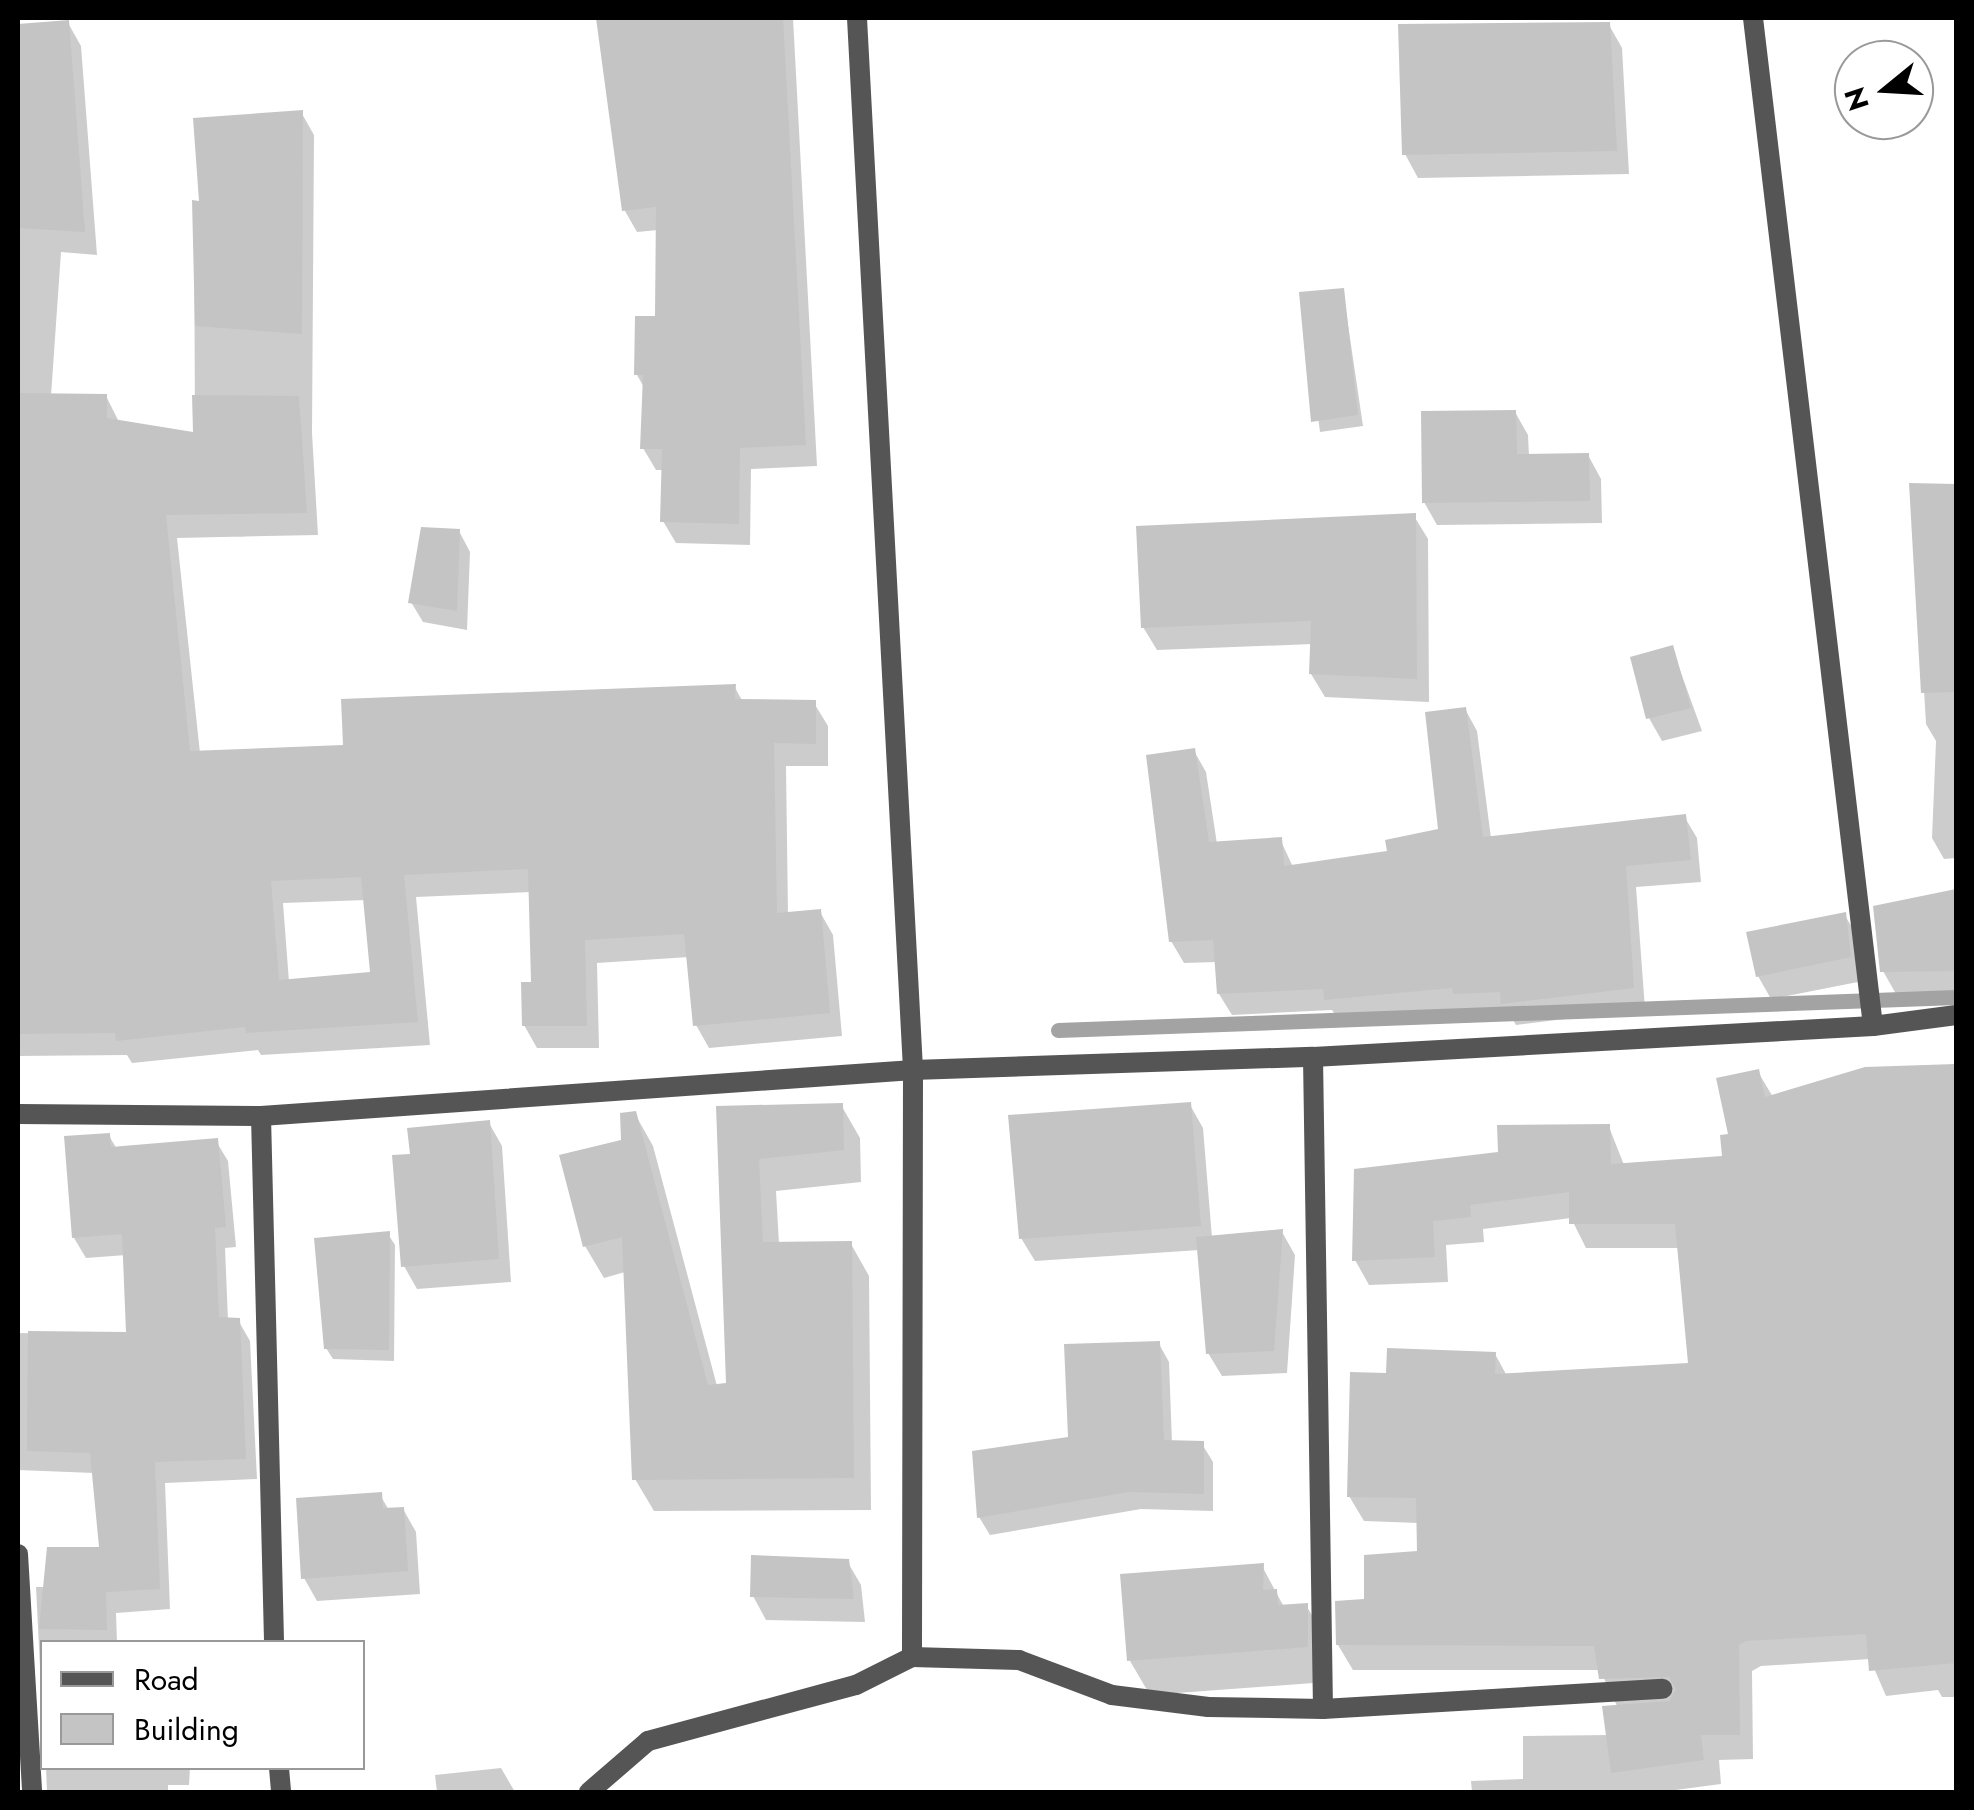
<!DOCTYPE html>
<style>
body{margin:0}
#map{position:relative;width:1974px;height:1810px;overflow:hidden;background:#fff;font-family:Jost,sans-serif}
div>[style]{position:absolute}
.shadow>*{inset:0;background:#0003}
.stream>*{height:15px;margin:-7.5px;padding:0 7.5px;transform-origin:7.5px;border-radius:7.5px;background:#a3a3a3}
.building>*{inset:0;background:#c4c4c4}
.minor>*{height:20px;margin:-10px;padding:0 10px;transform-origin:10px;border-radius:10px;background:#555}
span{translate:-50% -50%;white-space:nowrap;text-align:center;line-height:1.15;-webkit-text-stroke:9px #fff;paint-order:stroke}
.frame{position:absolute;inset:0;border:20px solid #000;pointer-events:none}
.legend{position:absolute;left:40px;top:1640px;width:325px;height:130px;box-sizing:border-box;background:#fff;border:2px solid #999;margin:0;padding:12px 18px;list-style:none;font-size:30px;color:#000}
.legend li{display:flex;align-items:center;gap:20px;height:50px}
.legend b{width:50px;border:2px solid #999}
.north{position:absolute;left:1834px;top:40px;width:100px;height:100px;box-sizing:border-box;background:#fff;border:2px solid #999;border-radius:50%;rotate:252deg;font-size:28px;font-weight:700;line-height:40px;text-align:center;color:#000}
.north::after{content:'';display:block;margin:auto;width:35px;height:45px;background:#000;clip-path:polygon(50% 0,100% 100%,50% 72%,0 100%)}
</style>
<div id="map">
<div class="shadow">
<div style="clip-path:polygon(599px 18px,793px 18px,817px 466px,751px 469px,750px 545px,676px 543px,663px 521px,664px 470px,656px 470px,643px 448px,645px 389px,637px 375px,658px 319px,658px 230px,637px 232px,625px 211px)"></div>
<div style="clip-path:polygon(evenodd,68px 23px,81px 46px,97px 255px,61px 252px,51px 396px,106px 396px,119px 422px,195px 435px,194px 203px,202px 203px,301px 112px,314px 135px,312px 433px,318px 535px,177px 538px,200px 753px,346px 747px,734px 686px,743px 702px,814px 703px,828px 726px,828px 766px,786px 766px,788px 914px,820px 912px,833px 935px,842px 1036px,709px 1048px,696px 1025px,689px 957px,597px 963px,599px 1048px,537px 1048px,524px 1025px,533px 984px,531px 892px,416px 897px,430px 1045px,261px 1055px,258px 1050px,132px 1063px,127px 1055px,18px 1056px,18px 27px,68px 23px,366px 900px,373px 974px,289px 982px,283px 903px,366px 900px)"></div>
<div style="clip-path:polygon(1609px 25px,1622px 48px,1629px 174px,1418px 178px,1405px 154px)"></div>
<div style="clip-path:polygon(1343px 291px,1363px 426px,1320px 432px,1302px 295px)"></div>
<div style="clip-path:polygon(1515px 412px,1528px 435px,1529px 456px,1588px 455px,1601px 479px,1602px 523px,1437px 525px,1424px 502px)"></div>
<div style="clip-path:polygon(1912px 485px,1956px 486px,1956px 858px,1944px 859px,1932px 838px,1936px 741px,1926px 724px)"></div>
<div style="clip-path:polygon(1414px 516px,1428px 539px,1429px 702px,1325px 697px,1311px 674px,1313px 644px,1157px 650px,1143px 627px)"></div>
<div style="clip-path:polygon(459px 531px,470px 552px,467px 630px,423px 622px,411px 602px)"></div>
<div style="clip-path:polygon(1672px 648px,1702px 731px,1662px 741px,1649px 718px)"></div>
<div style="clip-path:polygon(1465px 709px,1477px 731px,1491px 838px,1684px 816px,1697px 838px,1701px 882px,1636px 887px,1645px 1009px,1516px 1025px,1509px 1013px,1468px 1015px,1464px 1009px,1339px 1021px,1332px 1010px,1232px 1015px,1219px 994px,1217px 962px,1184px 963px,1171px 941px,1194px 751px,1206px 772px,1217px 844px,1280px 839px,1293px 867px,1390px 853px,1441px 831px)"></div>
<div style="clip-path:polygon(1956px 891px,1956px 993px,1896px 994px,1883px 971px,1875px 908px)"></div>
<div style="clip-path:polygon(1844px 914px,1858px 937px,1863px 981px,1771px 999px,1758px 976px)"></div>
<div style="clip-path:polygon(1956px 1066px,1956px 1697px,1942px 1697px,1938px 1690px,1886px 1696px,1870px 1659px,1761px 1666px,1752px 1671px,1753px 1759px,1719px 1760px,1721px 1784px,1660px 1792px,1472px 1792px,1471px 1781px,1523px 1779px,1523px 1736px,1609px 1735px,1618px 1708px,1600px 1670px,1353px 1670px,1338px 1645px,1366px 1602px,1420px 1553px,1419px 1523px,1364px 1521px,1349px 1496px,1388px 1376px,1495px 1354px,1507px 1376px,1691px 1365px,1680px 1248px,1586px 1248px,1571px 1218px,1483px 1229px,1484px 1242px,1446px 1245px,1448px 1282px,1369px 1285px,1355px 1260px,1501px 1154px,1609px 1127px,1624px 1165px,1725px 1158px,1758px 1072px,1773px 1097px,1866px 1070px)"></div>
<div style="clip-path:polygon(841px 1105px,860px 1138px,861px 1182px,776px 1191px,779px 1244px,851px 1244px,869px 1276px,871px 1510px,654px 1511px,635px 1479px,625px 1272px,604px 1278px,585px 1246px,635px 1114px,653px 1146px,717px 1386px,728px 1385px,719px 1109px)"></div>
<div style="clip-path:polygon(1190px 1105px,1203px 1128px,1212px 1238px,1282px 1232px,1295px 1255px,1287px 1373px,1222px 1376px,1208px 1353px,1199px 1250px,1035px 1261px,1021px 1238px)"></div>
<div style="clip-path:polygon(489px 1123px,502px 1146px,511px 1282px,417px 1289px,404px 1266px,412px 1156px)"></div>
<div style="clip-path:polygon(109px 1136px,117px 1149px,216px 1141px,228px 1161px,236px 1247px,225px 1248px,228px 1320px,238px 1320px,250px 1341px,257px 1479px,165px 1483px,170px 1609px,116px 1613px,117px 1642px,42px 1642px,42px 1708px,36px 1587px,105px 1587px,94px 1473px,18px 1470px,18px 1333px,129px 1335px,126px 1255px,86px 1258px,74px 1238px)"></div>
<div style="clip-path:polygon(388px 1234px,395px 1245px,394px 1361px,333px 1359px,326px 1348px)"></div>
<div style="clip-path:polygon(1159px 1344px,1169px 1362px,1172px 1443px,1202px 1444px,1213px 1462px,1213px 1511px,1141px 1509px,990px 1535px,979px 1517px,1070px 1439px)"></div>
<div style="clip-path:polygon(380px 1495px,389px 1510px,403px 1509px,416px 1532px,420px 1594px,317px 1601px,304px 1578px)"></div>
<div style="clip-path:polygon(847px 1561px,861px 1585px,865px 1622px,766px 1620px,753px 1596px)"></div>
<div style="clip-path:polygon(1262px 1566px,1284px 1607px,1306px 1605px,1326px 1640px,1327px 1682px,1150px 1695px,1130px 1661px)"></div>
<div style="clip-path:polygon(46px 1768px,190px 1768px,189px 1785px,168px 1785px,168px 1792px,47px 1792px)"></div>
<div style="clip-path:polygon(501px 1768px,515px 1792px,437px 1792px,435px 1775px)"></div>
</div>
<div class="stream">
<div style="left:1058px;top:1030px;width:899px;rotate:-2.1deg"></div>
</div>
<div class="building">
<div style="clip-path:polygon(596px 18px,783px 18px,806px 445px,740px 448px,739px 524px,660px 522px,662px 449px,640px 449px,643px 375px,634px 375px,635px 316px,655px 316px,656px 207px,622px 211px)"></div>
<div style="clip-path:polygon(69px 20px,85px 232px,18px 228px,18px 24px)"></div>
<div style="clip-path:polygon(1610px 22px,1617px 151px,1402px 155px,1398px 24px)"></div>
<div style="clip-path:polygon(303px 110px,302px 334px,195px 326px,192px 200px,199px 201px,193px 118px)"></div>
<div style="clip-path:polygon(1344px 288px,1358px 415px,1311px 422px,1299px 292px)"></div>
<div style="clip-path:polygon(evenodd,18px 393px,107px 394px,107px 418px,193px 432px,192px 395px,299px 396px,307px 513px,166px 515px,190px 751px,343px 745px,341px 699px,736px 684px,735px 699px,816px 700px,816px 744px,774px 743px,777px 913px,821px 909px,830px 1013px,693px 1026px,684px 934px,585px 940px,587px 1026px,522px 1026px,521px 982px,531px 982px,528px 869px,404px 875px,418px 1022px,246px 1033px,245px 1027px,116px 1041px,115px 1033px,18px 1034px,18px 393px,361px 877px,370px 972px,279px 980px,271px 881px,361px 877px)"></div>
<div style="clip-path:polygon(1516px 410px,1517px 454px,1589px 453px,1590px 501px,1422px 503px,1421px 411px)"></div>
<div style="clip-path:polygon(1909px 483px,1956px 484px,1956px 692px,1921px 693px)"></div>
<div style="clip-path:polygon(1416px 513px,1417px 679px,1309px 674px,1311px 621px,1141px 628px,1136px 526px)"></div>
<div style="clip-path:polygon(421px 527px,460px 529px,457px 611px,408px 603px)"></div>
<div style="clip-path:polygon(1673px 645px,1691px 708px,1646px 719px,1630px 657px)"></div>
<div style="clip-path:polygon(1466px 707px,1483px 837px,1686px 814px,1691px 860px,1626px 866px,1634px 988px,1501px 1004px,1500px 992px,1453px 994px,1452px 988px,1324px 1000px,1323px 989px,1217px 994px,1213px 940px,1169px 942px,1146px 755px,1195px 748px,1209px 842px,1282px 837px,1284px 866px,1387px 851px,1385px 840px,1438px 829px,1425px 712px)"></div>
<div style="clip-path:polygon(1956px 889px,1956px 971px,1880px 972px,1873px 906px)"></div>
<div style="clip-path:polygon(1846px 912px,1851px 957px,1756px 977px,1746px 932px)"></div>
<div style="clip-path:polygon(1956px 1064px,1956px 1663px,1869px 1671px,1866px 1634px,1746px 1641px,1739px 1645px,1740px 1735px,1701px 1735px,1704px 1760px,1611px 1773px,1602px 1706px,1669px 1701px,1676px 1689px,1669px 1677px,1599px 1679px,1594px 1646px,1336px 1645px,1335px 1601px,1364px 1599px,1364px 1555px,1417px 1551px,1416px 1498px,1347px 1497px,1350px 1372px,1386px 1373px,1387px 1348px,1496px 1352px,1495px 1374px,1688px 1363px,1675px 1224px,1569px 1224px,1569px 1192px,1470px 1205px,1471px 1217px,1433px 1221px,1435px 1257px,1352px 1261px,1354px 1169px,1498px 1152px,1497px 1125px,1610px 1124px,1611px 1164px,1722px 1156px,1720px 1135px,1728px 1134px,1716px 1078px,1759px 1069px,1765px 1097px,1865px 1067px)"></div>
<div style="clip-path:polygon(1191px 1102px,1201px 1226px,1019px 1239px,1008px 1115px)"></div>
<div style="clip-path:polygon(843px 1103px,844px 1150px,759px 1159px,763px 1242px,852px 1241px,854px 1478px,632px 1480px,622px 1237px,583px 1247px,559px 1155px,621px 1140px,620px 1113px,636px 1111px,708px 1385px,726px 1383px,716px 1106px)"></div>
<div style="clip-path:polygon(490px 1120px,499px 1259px,401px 1267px,392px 1155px,410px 1154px,407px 1128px)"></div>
<div style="clip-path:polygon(110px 1133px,111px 1147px,218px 1138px,226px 1227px,215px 1228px,219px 1317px,240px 1318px,246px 1459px,155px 1462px,160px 1589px,106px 1592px,107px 1630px,39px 1629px,47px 1547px,99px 1547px,90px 1453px,27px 1451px,28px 1331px,126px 1332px,122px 1234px,72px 1238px,64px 1136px)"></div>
<div style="clip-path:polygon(1283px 1229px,1274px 1351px,1206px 1354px,1196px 1237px)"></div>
<div style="clip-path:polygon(390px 1231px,389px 1350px,324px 1349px,314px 1238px)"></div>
<div style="clip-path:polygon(1160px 1341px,1164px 1440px,1204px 1441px,1204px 1494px,1129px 1492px,977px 1518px,972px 1451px,1068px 1437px,1064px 1344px)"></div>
<div style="clip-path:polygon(382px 1492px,383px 1508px,404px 1507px,408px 1571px,301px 1579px,296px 1498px)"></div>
<div style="clip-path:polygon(751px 1555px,849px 1559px,854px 1599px,750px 1597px)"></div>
<div style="clip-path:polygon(1264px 1563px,1263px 1590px,1277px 1589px,1278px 1605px,1308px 1603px,1308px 1647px,1127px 1661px,1120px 1574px)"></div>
</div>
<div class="minor">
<div style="left:857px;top:18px;width:1053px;rotate:86.95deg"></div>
<div style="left:913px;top:1070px;width:587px;rotate:90.1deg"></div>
<div style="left:1753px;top:18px;width:1015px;rotate:83.21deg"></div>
<div style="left:1313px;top:1057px;width:652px;rotate:89.12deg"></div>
<div style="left:18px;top:1114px;width:243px;rotate:0.5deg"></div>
<div style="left:261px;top:1116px;width:654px;rotate:-4.04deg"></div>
<div style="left:913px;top:1070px;width:400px;rotate:-1.9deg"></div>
<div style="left:1313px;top:1057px;width:561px;rotate:-3.17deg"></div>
<div style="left:1873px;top:1026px;width:84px;rotate:-7.5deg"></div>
<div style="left:261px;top:1116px;width:526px;rotate:88.58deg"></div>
<div style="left:18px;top:1554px;width:238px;rotate:86.6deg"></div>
<div style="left:279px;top:1768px;width:24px;rotate:85deg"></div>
<div style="left:589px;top:1792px;width:78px;rotate:-40.8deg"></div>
<div style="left:648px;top:1741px;width:215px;rotate:-15.1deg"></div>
<div style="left:856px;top:1685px;width:63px;rotate:-26.6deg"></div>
<div style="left:912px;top:1657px;width:107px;rotate:1.6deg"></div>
<div style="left:1019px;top:1660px;width:99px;rotate:20.6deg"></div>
<div style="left:1112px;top:1695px;width:97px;rotate:7.1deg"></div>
<div style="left:1208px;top:1707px;width:115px;rotate:1deg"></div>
<div style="left:1323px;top:1709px;width:340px;rotate:-3.4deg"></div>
</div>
<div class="frame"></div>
<ul class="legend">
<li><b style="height:12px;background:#555"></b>Road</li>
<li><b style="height:28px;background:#c4c4c4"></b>Building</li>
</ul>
<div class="north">N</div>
</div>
